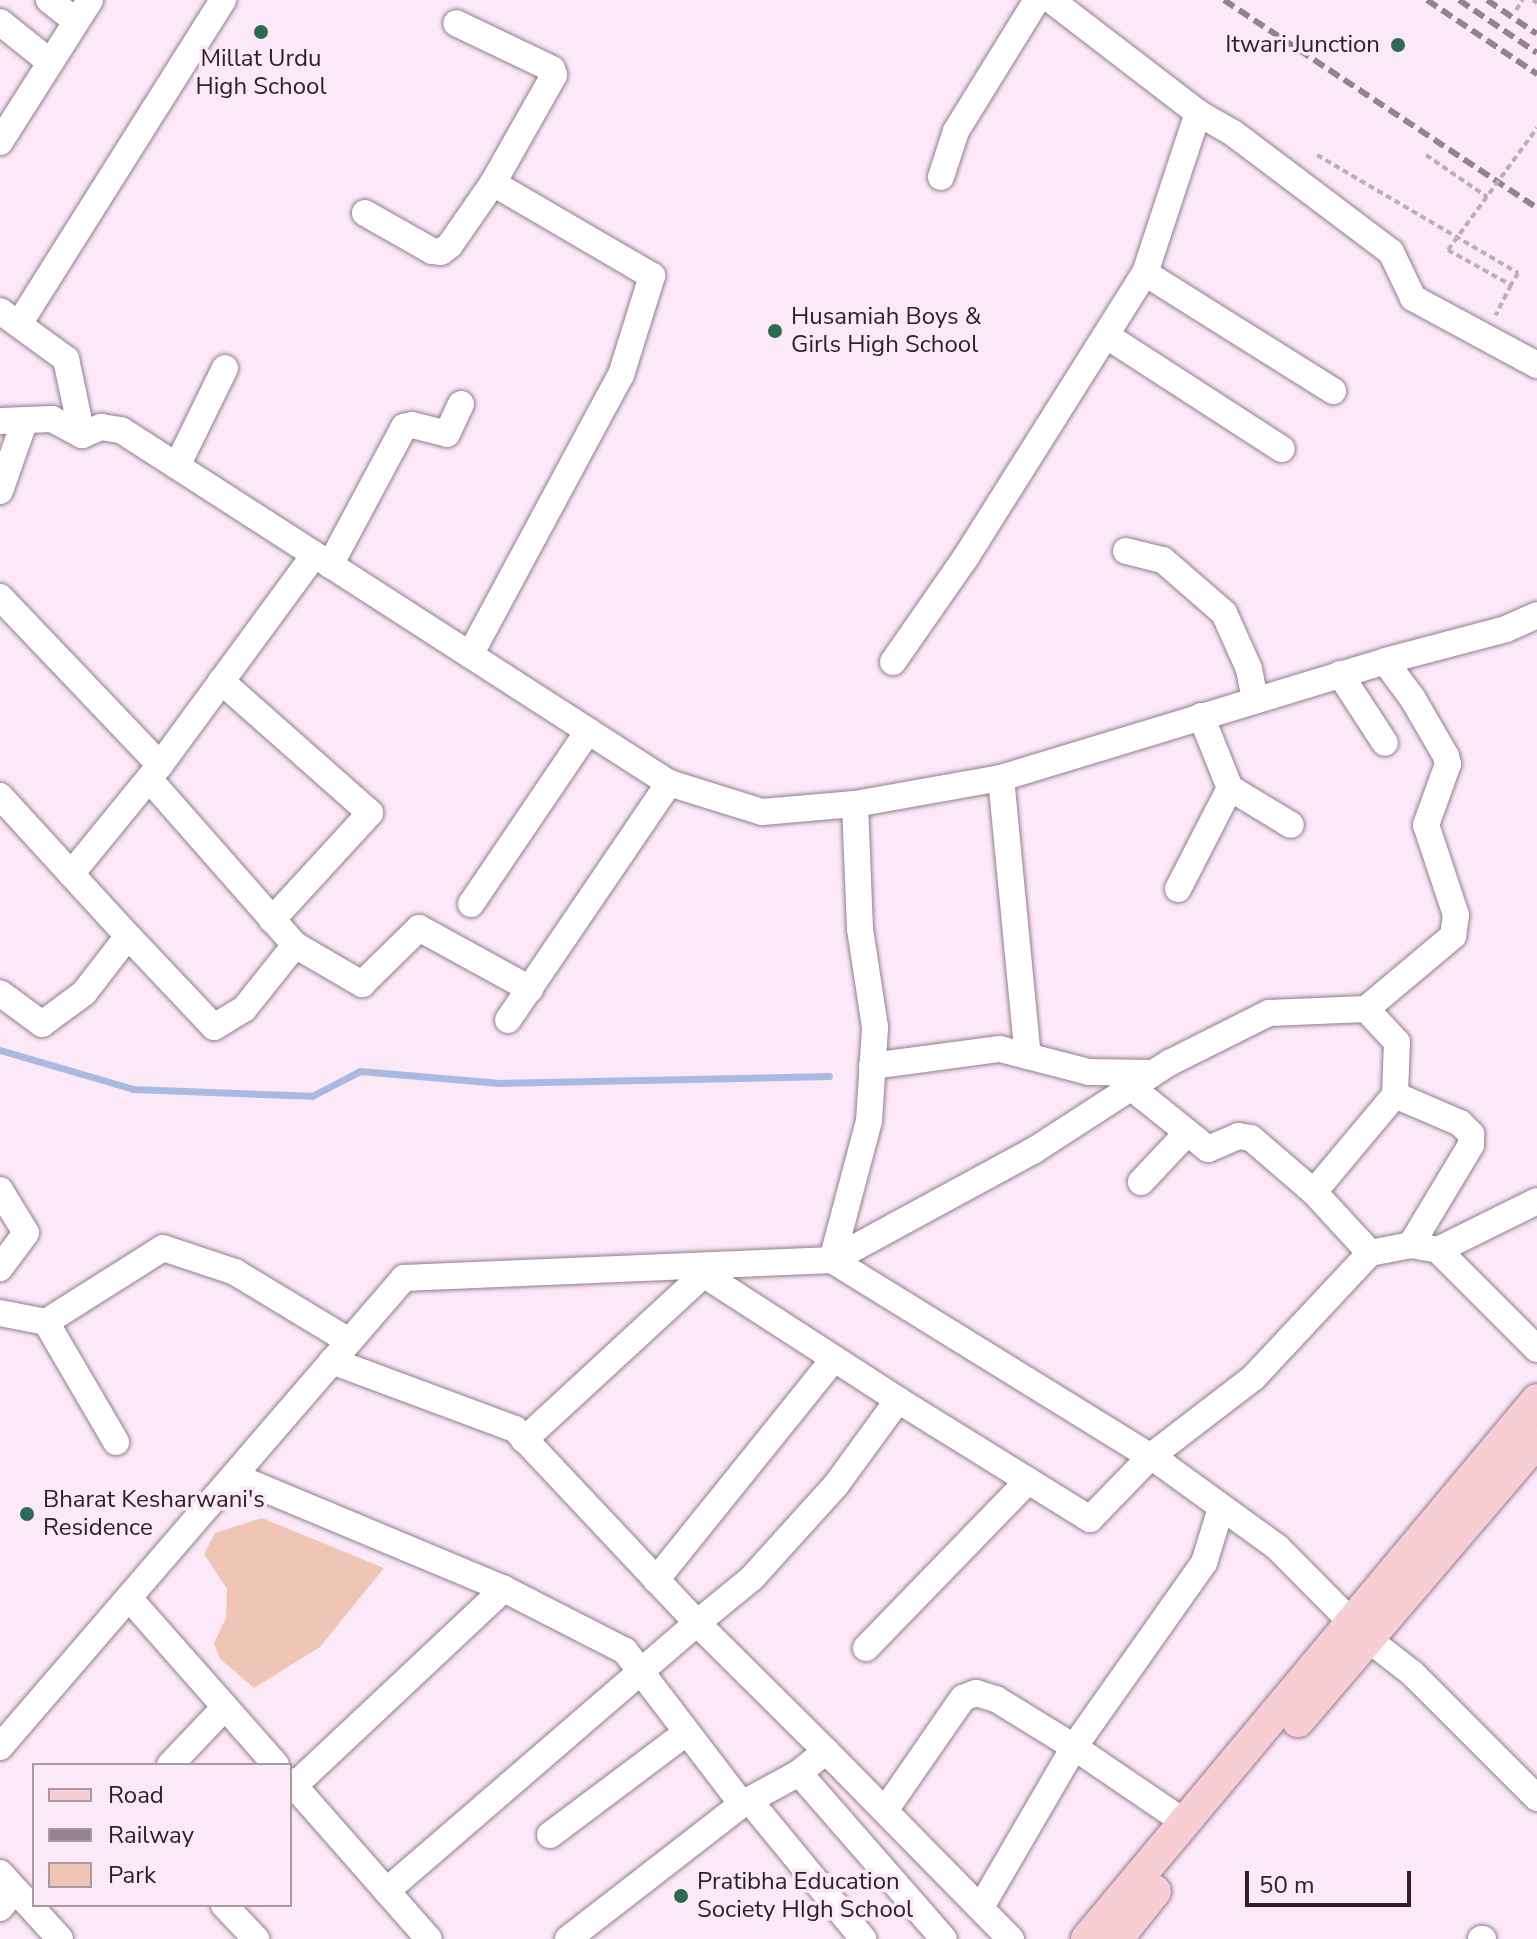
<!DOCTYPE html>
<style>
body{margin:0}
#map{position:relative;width:1537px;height:1939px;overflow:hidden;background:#fce9f7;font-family:"Nunito Sans",sans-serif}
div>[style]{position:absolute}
.green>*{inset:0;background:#efc5b5}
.stream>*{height:7px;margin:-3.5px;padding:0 3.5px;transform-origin:3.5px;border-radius:3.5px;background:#aab9df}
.path>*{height:4px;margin-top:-2px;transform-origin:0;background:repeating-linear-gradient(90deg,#bdadb9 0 6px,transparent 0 10px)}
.roads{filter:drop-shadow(0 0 2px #927d8d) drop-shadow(0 0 2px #927d8d)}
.minor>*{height:26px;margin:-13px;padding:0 13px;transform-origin:13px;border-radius:13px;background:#fff}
.major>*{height:32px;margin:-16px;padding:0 16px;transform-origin:16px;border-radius:16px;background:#f8ced5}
.rail>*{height:6px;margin-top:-3px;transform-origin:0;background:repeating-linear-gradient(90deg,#92848e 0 12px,transparent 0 18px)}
.path-bridge>*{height:4px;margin-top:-2px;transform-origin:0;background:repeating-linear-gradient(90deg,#bdadb9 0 6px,transparent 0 10px)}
.dots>*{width:22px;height:22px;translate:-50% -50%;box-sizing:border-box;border:4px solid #fce9f7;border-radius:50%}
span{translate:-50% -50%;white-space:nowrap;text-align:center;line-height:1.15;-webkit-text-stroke:7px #fce9f7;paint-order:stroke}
.poi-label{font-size:24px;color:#2b2228}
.right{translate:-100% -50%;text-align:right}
.left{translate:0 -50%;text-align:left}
.legend{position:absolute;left:32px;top:1763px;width:260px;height:144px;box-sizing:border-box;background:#fce9f7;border:2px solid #a899a4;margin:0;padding:10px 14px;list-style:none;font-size:24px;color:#2b2228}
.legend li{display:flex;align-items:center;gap:16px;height:40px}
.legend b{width:40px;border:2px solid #a899a4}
.scale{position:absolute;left:1245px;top:1871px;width:166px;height:36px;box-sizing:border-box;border:4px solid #2b2228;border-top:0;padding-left:10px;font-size:24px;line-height:28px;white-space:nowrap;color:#2b2228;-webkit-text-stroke:6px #fce9f7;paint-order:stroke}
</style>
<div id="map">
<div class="green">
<div style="clip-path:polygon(262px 1518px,384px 1568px,320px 1647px,254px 1688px,220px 1659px,214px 1643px,226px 1618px,227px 1589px,204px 1554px,215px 1533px)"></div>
</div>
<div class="stream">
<div style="left:0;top:1050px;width:139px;rotate:16.3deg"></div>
<div style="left:133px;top:1089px;width:179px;rotate:2.2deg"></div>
<div style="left:312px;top:1096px;width:54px;rotate:-27.5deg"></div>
<div style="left:360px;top:1071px;width:140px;rotate:4.9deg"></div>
<div style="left:499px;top:1083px;width:330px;rotate:-1.2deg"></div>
</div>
<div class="path">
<div style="left:1533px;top:0;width:5px;rotate:37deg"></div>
<div style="left:1516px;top:10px;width:12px;rotate:-55deg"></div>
<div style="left:1317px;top:155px;width:233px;rotate:30.4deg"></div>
<div style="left:1518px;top:273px;width:14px;rotate:120deg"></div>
<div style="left:1426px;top:155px;width:74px;rotate:34.5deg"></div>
<div style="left:1448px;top:250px;width:72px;rotate:29.1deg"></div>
<div style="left:1511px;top:285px;width:34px;rotate:117deg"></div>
</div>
<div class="roads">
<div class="minor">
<div style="left:49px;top:0;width:34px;rotate:38deg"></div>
<div style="left:1051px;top:0;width:185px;rotate:37.5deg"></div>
<div style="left:1198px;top:113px;width:40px;rotate:29.7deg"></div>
<div style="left:1233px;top:133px;width:198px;rotate:37deg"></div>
<div style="left:1391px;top:252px;width:51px;rotate:64.4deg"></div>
<div style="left:1413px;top:298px;width:141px;rotate:28.4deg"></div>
<div style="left:0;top:22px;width:64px;rotate:38.7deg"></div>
<div style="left:0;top:142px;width:168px;rotate:-57.6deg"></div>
<div style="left:941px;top:177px;width:48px;rotate:-71.9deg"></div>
<div style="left:956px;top:131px;width:154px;rotate:-58.3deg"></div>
<div style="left:365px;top:213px;width:77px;rotate:29.6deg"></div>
<div style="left:432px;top:251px;width:9px;rotate:6deg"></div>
<div style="left:441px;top:252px;width:11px;rotate:-38deg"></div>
<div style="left:450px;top:245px;width:75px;rotate:-55.3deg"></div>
<div style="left:493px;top:183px;width:124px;rotate:-60.5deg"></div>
<div style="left:554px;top:75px;width:6px;rotate:-108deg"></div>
<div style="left:552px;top:69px;width:106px;rotate:-154.4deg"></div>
<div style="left:1145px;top:273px;width:222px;rotate:32.1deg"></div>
<div style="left:0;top:311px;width:82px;rotate:36deg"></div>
<div style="left:66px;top:359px;width:78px;rotate:78.1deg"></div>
<div style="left:19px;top:324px;width:383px;rotate:-57.8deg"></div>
<div style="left:1107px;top:336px;width:208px;rotate:32.9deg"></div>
<div style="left:0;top:421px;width:52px;rotate:-2.2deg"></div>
<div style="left:52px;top:419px;width:34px;rotate:28deg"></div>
<div style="left:82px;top:435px;width:21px;rotate:-23deg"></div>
<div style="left:101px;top:427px;width:20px;rotate:9deg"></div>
<div style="left:121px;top:430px;width:652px;rotate:32.79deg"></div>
<div style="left:669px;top:783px;width:97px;rotate:17.3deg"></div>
<div style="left:762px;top:812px;width:93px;rotate:-4.9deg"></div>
<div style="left:855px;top:804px;width:148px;rotate:-10.1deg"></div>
<div style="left:1001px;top:778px;width:401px;rotate:-16.9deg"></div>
<div style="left:1385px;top:661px;width:125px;rotate:-14.8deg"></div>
<div style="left:1506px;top:629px;width:34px;rotate:-24deg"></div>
<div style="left:177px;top:466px;width:109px;rotate:-63.9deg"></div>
<div style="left:0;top:491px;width:75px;rotate:-70.6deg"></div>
<div style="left:1126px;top:551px;width:38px;rotate:14deg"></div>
<div style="left:1163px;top:560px;width:81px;rotate:41deg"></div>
<div style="left:1224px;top:613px;width:61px;rotate:65.9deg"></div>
<div style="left:1249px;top:669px;width:32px;rotate:79deg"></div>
<div style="left:330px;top:565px;width:157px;rotate:-61.8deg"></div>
<div style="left:404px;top:427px;width:8px;rotate:-14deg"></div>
<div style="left:412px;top:425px;width:36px;rotate:14deg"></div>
<div style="left:447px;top:434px;width:33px;rotate:-65deg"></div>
<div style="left:0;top:597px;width:232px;rotate:46.4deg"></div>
<div style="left:160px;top:765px;width:141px;rotate:129.2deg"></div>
<div style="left:470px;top:655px;width:318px;rotate:-61.7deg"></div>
<div style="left:621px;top:375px;width:104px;rotate:-72.6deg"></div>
<div style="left:652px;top:276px;width:184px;rotate:-149.7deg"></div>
<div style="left:893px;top:662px;width:128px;rotate:-55.2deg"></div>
<div style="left:966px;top:557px;width:336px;rotate:-57.8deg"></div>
<div style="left:1145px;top:273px;width:169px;rotate:-71.7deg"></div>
<div style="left:1340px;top:674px;width:82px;rotate:56.9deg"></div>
<div style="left:221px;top:681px;width:199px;rotate:41.5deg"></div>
<div style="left:370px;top:813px;width:145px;rotate:132.5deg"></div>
<div style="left:1201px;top:716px;width:78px;rotate:68.1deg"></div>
<div style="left:1230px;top:788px;width:71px;rotate:31.2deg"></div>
<div style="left:160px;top:765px;width:260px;rotate:-53.7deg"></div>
<div style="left:1001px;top:778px;width:279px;rotate:84.5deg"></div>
<div style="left:0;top:796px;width:190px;rotate:47.6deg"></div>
<div style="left:128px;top:936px;width:72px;rotate:127.7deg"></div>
<div style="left:84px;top:993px;width:52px;rotate:143.6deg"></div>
<div style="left:42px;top:1024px;width:52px;rotate:-143.6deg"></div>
<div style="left:1178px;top:889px;width:114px;rotate:-62.8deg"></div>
<div style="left:471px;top:904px;width:209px;rotate:-55.9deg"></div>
<div style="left:128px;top:936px;width:125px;rotate:46.6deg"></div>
<div style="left:214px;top:1027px;width:35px;rotate:-31deg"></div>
<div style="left:244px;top:1009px;width:82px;rotate:-51.4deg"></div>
<div style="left:295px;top:945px;width:221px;rotate:-131.3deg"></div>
<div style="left:295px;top:945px;width:78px;rotate:30.2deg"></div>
<div style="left:362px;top:984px;width:80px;rotate:-44.5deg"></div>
<div style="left:419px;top:928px;width:127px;rotate:28.8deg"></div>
<div style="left:1366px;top:1009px;width:114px;rotate:-40deg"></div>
<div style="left:1453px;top:936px;width:21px;rotate:-82deg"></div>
<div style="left:1456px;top:915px;width:95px;rotate:-108.4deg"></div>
<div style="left:1426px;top:825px;width:65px;rotate:-70.2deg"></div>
<div style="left:1448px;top:764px;width:8px;rotate:-104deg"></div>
<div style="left:1446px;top:756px;width:66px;rotate:-120.1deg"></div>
<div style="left:1413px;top:699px;width:47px;rotate:-126.4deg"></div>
<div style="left:508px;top:1020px;width:287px;rotate:-55.8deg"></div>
<div style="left:872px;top:1066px;width:129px;rotate:-7.6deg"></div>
<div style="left:1000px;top:1049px;width:92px;rotate:14.5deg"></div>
<div style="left:1089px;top:1072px;width:64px;rotate:0.9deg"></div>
<div style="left:1131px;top:1087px;width:99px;rotate:38.8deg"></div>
<div style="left:1208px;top:1149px;width:33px;rotate:-23deg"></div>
<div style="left:1238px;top:1136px;width:13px;rotate:9deg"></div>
<div style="left:1251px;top:1138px;width:83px;rotate:40.6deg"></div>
<div style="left:1314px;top:1192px;width:83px;rotate:47.4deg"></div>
<div style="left:1395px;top:1095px;width:71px;rotate:23.3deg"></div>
<div style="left:1460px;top:1123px;width:16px;rotate:45deg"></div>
<div style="left:1471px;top:1134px;width:11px;rotate:90deg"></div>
<div style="left:1471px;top:1145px;width:117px;rotate:121deg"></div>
<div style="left:1141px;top:1182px;width:66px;rotate:-46.8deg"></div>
<div style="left:0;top:1190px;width:50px;rotate:58.8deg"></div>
<div style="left:26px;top:1233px;width:44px;rotate:126.6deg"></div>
<div style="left:1438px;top:1250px;width:110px;rotate:-26.3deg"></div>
<div style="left:832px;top:1260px;width:392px;rotate:31.7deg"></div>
<div style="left:1165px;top:1466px;width:138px;rotate:35.9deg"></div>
<div style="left:1277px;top:1547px;width:129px;rotate:45.3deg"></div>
<div style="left:1368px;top:1639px;width:56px;rotate:37.7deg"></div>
<div style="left:1412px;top:1673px;width:177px;rotate:45deg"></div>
<div style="left:832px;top:1260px;width:144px;rotate:-75.1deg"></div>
<div style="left:869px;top:1121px;width:94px;rotate:-86.3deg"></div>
<div style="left:875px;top:1027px;width:99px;rotate:-98.7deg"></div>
<div style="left:860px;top:929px;width:125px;rotate:-92.3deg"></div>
<div style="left:691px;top:1266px;width:247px;rotate:32.9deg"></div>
<div style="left:898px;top:1400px;width:105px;rotate:126.1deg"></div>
<div style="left:836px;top:1485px;width:125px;rotate:132.1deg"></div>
<div style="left:752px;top:1578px;width:71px;rotate:140.7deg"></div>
<div style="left:697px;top:1623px;width:182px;rotate:44.8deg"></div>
<div style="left:826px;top:1751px;width:35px;rotate:141deg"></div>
<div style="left:0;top:1313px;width:47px;rotate:11.1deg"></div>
<div style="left:46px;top:1322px;width:138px;rotate:-32.3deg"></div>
<div style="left:163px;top:1248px;width:76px;rotate:18.4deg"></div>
<div style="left:235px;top:1272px;width:133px;rotate:31.2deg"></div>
<div style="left:46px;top:1322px;width:139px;rotate:59.7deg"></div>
<div style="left:332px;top:1361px;width:195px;rotate:20.4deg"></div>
<div style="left:515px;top:1429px;width:266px;rotate:46.8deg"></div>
<div style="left:697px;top:1623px;width:410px;rotate:139.2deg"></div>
<div style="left:898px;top:1400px;width:226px;rotate:31.8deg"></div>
<div style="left:1090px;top:1519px;width:86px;rotate:-45.9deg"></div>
<div style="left:1150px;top:1457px;width:130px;rotate:-37.5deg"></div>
<div style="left:1253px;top:1378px;width:171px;rotate:-46.9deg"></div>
<div style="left:1370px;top:1253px;width:42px;rotate:-11deg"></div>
<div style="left:1411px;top:1245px;width:27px;rotate:10deg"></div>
<div style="left:1438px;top:1250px;width:140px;rotate:45deg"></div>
<div style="left:524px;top:1440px;width:245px;rotate:-42.7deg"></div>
<div style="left:234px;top:1476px;width:293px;rotate:22.7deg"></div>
<div style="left:504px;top:1589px;width:136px;rotate:27.1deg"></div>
<div style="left:625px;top:1651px;width:193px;rotate:52.6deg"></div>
<div style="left:656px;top:1580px;width:284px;rotate:-51.2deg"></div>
<div style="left:129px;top:1598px;width:222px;rotate:48.6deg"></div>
<div style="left:866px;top:1648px;width:233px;rotate:-45.9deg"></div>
<div style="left:0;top:1747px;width:619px;rotate:-49.26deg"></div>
<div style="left:404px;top:1278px;width:428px;rotate:-2.4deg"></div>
<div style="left:832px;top:1260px;width:229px;rotate:-28.5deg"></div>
<div style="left:1033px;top:1151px;width:162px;rotate:-32.9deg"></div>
<div style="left:1169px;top:1063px;width:112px;rotate:-26.6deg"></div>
<div style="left:1269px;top:1013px;width:97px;rotate:-2.4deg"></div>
<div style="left:1366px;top:1009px;width:45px;rotate:46.8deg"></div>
<div style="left:1397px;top:1042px;width:53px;rotate:92.2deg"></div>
<div style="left:1395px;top:1095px;width:126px;rotate:129.9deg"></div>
<div style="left:826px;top:1751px;width:264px;rotate:45.5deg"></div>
<div style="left:170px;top:1765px;width:80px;rotate:-46.5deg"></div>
<div style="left:290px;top:1781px;width:210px;rotate:48.7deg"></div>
<div style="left:294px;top:1786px;width:288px;rotate:-43.2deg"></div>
<div style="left:749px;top:1800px;width:180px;rotate:50.6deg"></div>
<div style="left:886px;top:1809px;width:135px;rotate:-55.3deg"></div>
<div style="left:963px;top:1698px;width:14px;rotate:-21deg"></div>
<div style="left:976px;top:1693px;width:21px;rotate:17deg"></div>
<div style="left:996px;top:1699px;width:92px;rotate:31.6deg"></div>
<div style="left:1074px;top:1747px;width:135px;rotate:34.2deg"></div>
<div style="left:550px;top:1835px;width:171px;rotate:-36.9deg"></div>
<div style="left:0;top:1873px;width:89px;rotate:47.7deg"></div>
<div style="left:224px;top:1905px;width:47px;rotate:46.7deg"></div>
<div style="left:981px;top:1907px;width:185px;rotate:-59.8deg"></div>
<div style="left:1074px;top:1747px;width:225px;rotate:-54.8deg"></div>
<div style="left:1204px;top:1563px;width:58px;rotate:-72.8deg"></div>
<div style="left:0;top:1908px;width:23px;rotate:-50deg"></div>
<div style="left:568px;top:1939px;width:220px;rotate:-37.8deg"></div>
<div style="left:742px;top:1804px;width:65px;rotate:-28.5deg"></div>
<div style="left:799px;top:1773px;width:220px;rotate:48.9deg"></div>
<div style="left:1481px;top:1939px;width:2px"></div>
</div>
<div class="major">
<div style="left:1298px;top:1721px;width:368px;rotate:-49.5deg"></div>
<div style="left:1087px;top:1939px;width:702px;rotate:-50.14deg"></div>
<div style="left:1117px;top:1939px;width:61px;rotate:-51.6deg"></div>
</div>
</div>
<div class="rail">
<div style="left:1224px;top:0;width:376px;rotate:33.6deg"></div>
<div style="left:1427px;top:0;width:133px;rotate:33.9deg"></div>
<div style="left:1459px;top:0;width:94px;rotate:34.2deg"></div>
<div style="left:1487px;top:0;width:60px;rotate:34.2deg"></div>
</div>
<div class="path-bridge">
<div style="left:1448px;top:250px;width:151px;rotate:-53.9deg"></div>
</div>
<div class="dots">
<div style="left:261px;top:32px;background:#2e6a54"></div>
<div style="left:1398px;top:45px;background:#2e6a54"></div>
<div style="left:775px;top:331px;background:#2e6a54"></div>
<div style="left:27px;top:1514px;background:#2e6a54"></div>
<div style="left:681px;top:1896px;background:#2e6a54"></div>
</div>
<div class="poi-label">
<span class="right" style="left:1380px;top:45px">Itwari Junction</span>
<span style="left:261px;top:73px">Millat Urdu<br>High School</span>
<span class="left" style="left:791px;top:331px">Husamiah Boys &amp;<br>Girls High School</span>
<span class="left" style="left:43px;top:1514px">Bharat Kesharwani's<br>Residence</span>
<span class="left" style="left:697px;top:1896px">Pratibha Education<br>Society HIgh School</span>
</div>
<ul class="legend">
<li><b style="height:10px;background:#f8ced5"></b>Road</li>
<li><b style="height:10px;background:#92848e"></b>Railway</li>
<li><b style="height:22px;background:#efc5b5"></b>Park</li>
</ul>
<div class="scale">50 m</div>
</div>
